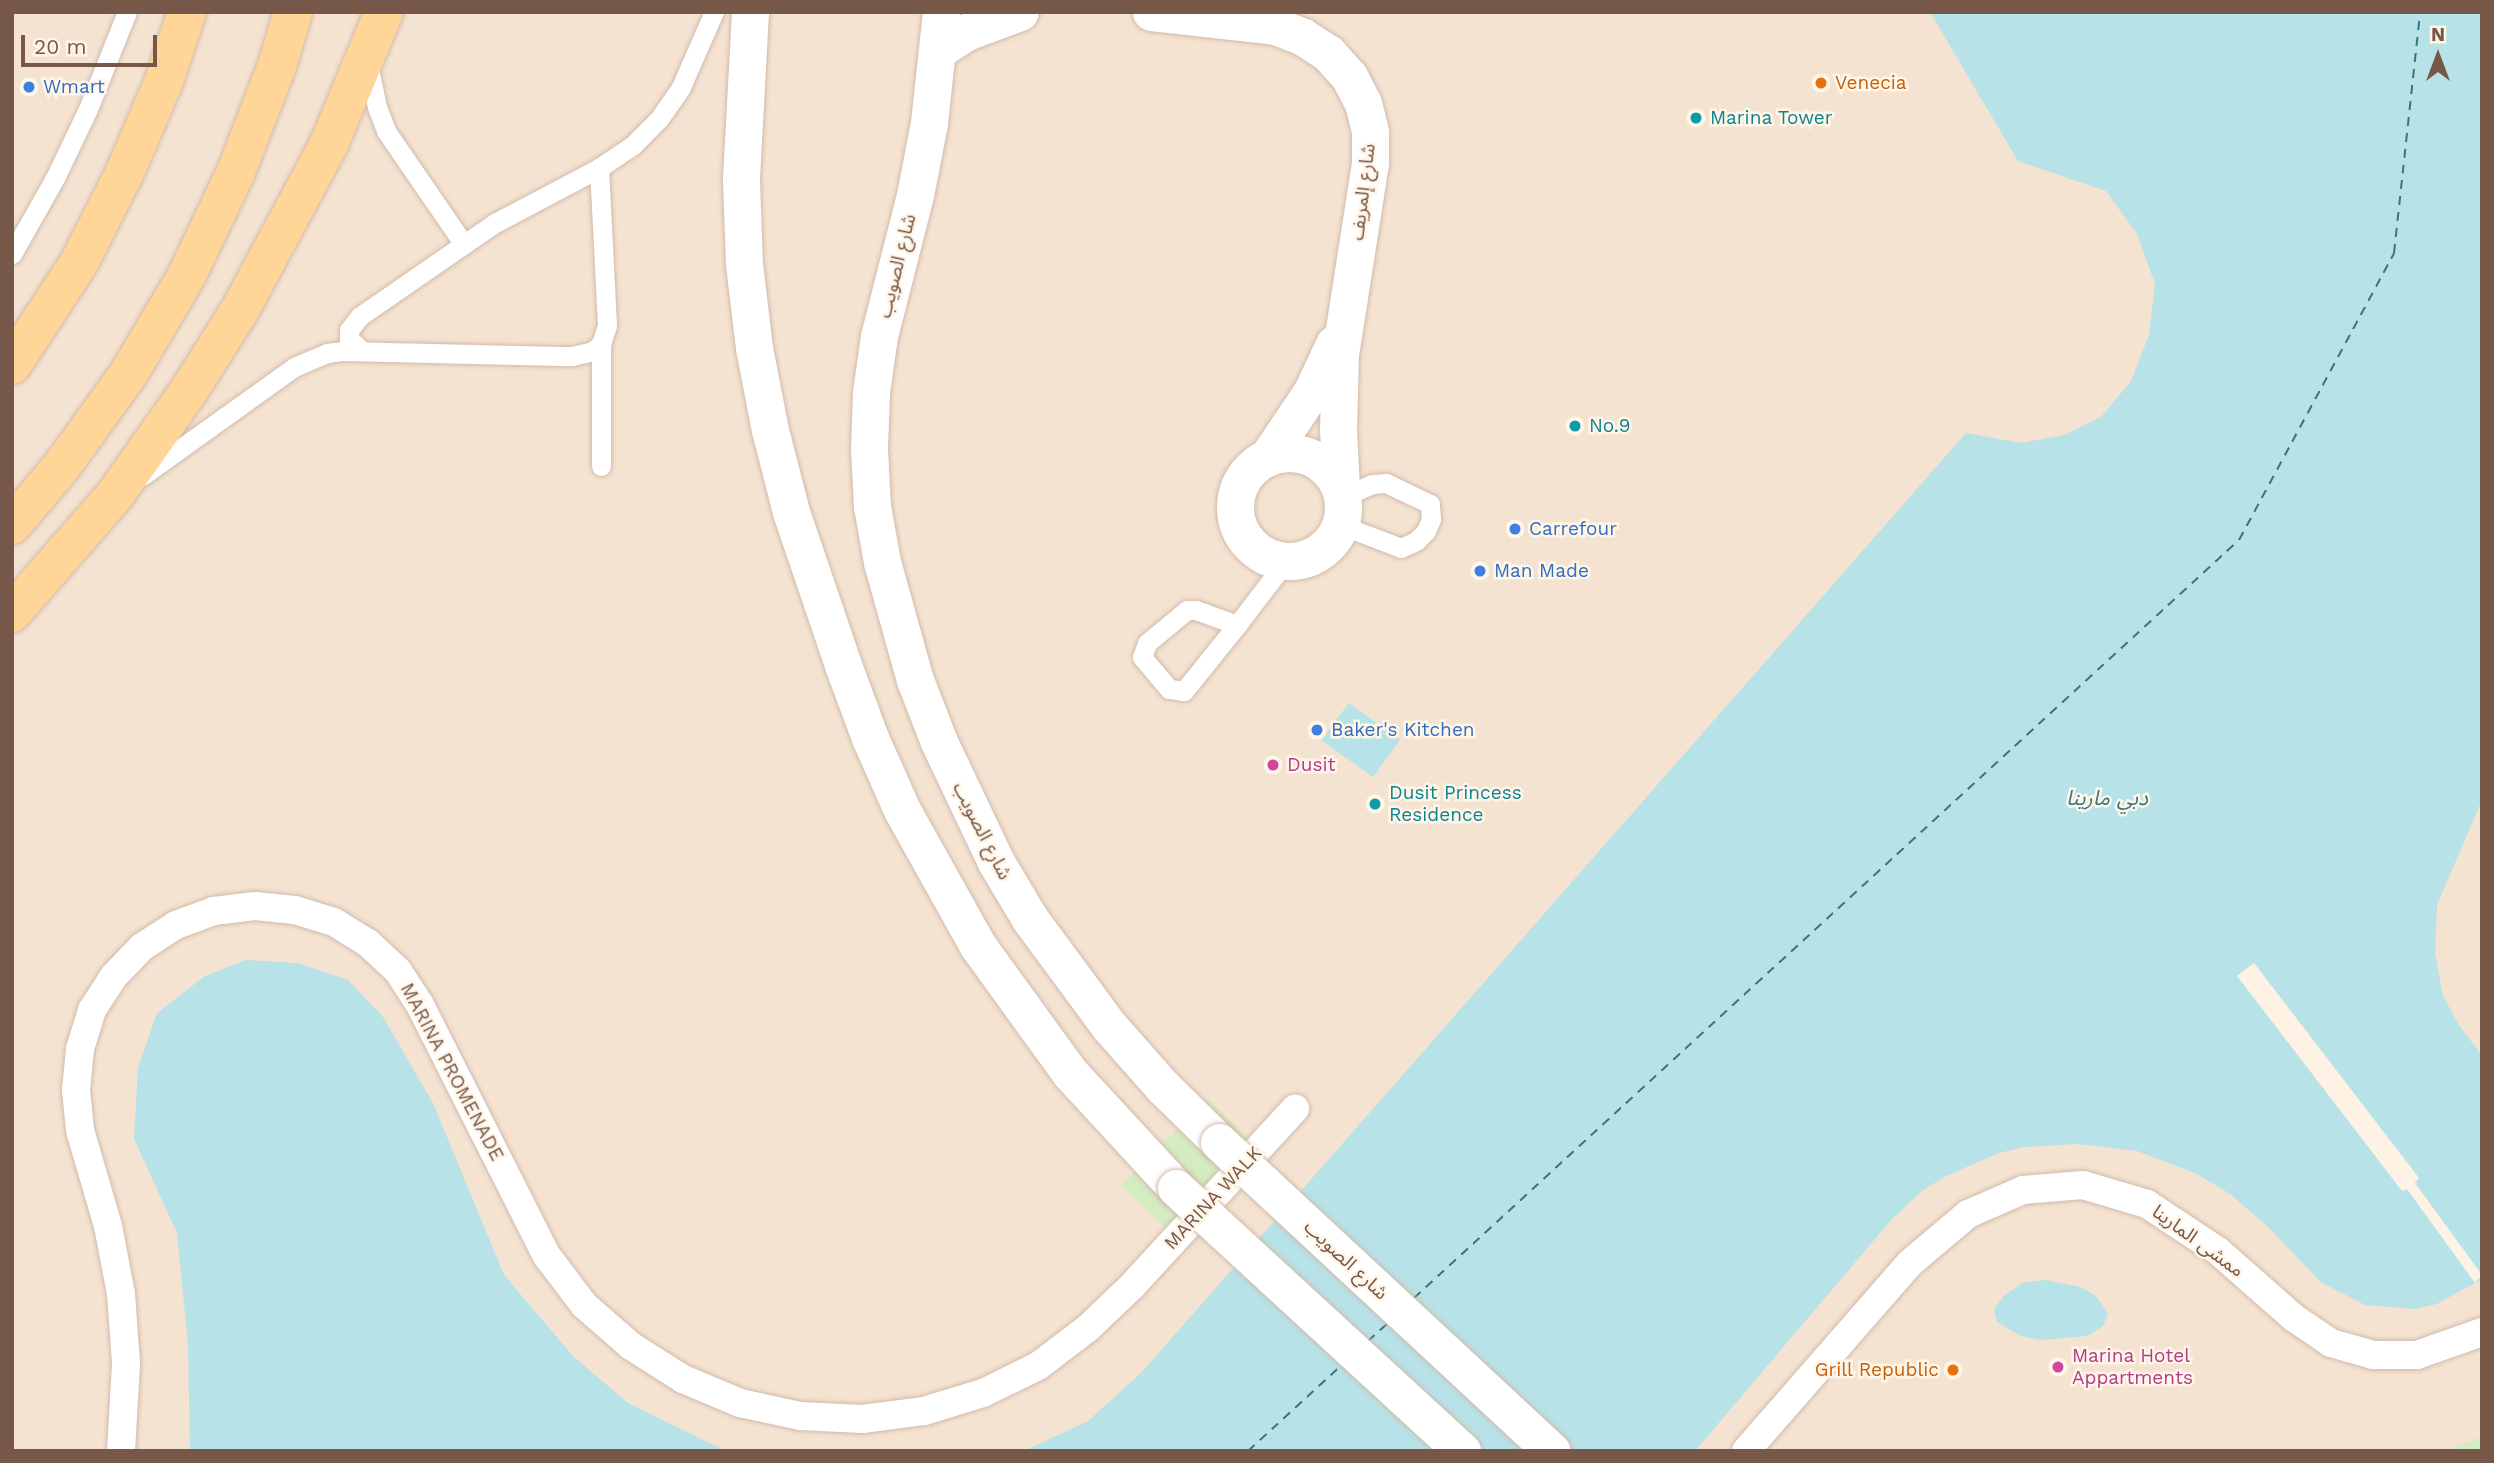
<!DOCTYPE html>
<meta charset="utf-8">
<style>
body{margin:0}
#map{position:relative;width:2494px;height:1463px;overflow:hidden;background:#fdf2e3;font-family:"Work Sans","Noto Sans Arabic",sans-serif}
div>[style]{position:absolute}
.residential>*{inset:0;background:#f5e3d1}
.green>*{inset:0;background:#d4ecc1}
.water>*{inset:0;background:#b6e2e8}
.pier>*{inset:0;background:#fdf2e3}
.ferry>*{height:2px;margin-top:-1px;transform-origin:0;background:repeating-linear-gradient(90deg,#3a747d 0 9px,transparent 0 16px)}
.roads{filter:drop-shadow(0 0 2px #d1bbac) drop-shadow(0 0 2px #d1bbac)}
.service>*{height:19px;margin:-9.5px;padding:0 9.5px;transform-origin:9.5px;border-radius:9.5px;background:#fff}
.pedestrian>*{height:28px;margin:-14px;padding:0 14px;transform-origin:14px;border-radius:14px;background:#fff}
.minor>*{height:37px;margin:-18.5px;padding:0 18.5px;transform-origin:18.5px;border-radius:18.5px;background:#fff}
.minor>.ring{margin:-18.5px;padding:0;box-sizing:content-box;background:none;border:37px solid #fff;border-radius:50%}
.primary>*{height:38px;margin:-19px;padding:0 19px;transform-origin:19px;border-radius:19px;background:#ffd598}
.bridges{filter:drop-shadow(0 0 2px #d1bbac) drop-shadow(0 0 2px #d1bbac)}
.minor-bridge>*{height:37px;margin:-18.5px;padding:0 18.5px;transform-origin:18.5px;border-radius:18.5px;background:#fff}
.dots>*{width:19px;height:19px;translate:-50% -50%;box-sizing:border-box;border:4px solid #fff6ea;border-radius:50%}
span{translate:-50% -50%;white-space:nowrap;text-align:center;line-height:1.15;-webkit-text-stroke:5px #fff6ea;paint-order:stroke}
.food-label{font-size:19px;color:#c56008}
.left{translate:0 -50%;text-align:left}
.right{translate:-100% -50%;text-align:right}
.shop-label{font-size:19px;color:#366cbe}
.culture-label{font-size:19px;color:#0d838f}
.street-label{font-size:19px;color:#775748}
.hotel-label{font-size:19px;color:#b23c85}
.water-label{font-size:21px;color:#3a747d;font-style:italic}
.frame{position:absolute;inset:0;border:14px solid #775748;pointer-events:none}
.north{position:absolute;left:2403px;top:21px;width:70px;height:70px;-webkit-text-stroke:5px #fff6ea;paint-order:stroke;rotate:0deg;font-size:19px;font-weight:700;line-height:28px;text-align:center;color:#775748}
.north::after{content:'';display:block;margin:auto;width:24px;height:32px;background:#775748;clip-path:polygon(50% 0,100% 100%,50% 72%,0 100%)}
.scale{position:absolute;left:21px;top:35px;width:136px;height:32px;box-sizing:border-box;border:4px solid #775748;border-top:0;padding-left:9px;font-size:21px;line-height:24px;white-space:nowrap;color:#775748;-webkit-text-stroke:5px #fff6ea;paint-order:stroke}
</style>
<div id="map">
<div class="residential">
<div style="clip-path:polygon(12px 12px,2482px 12px,2482px 1451px,12px 1451px)"></div>
</div>
<div class="green">
<div style="clip-path:polygon(1207px 1099px,1257px 1148px,1172px 1235px,1121px 1185px)"></div>
<div style="clip-path:polygon(2482px 1437px,2482px 1451px,2442px 1451px)"></div>
</div>
<div class="water">
<div style="clip-path:polygon(1930px 12px,2482px 12px,2482px 800px,2437px 905px,2435px 953px,2443px 996px,2459px 1025px,2482px 1056px,2482px 1279px,2437px 1304px,2414px 1309px,2365px 1305px,2322px 1283px,2267px 1226px,2230px 1194px,2197px 1174px,2137px 1151px,2078px 1144px,2025px 1147px,1999px 1153px,1946px 1176px,1922px 1191px,1892px 1219px,1695px 1451px,1024px 1451px,1088px 1421px,1142px 1372px,1966px 433px,2021px 443px,2064px 435px,2101px 417px,2131px 381px,2149px 335px,2155px 284px,2137px 234px,2106px 191px,2018px 161px)"></div>
<div style="clip-path:polygon(1349px 703px,1400px 740px,1373px 777px,1321px 740px)"></div>
<div style="clip-path:polygon(246px 960px,298px 963px,348px 980px,383px 1017px,433px 1103px,504px 1275px,573px 1356px,628px 1403px,726px 1451px,190px 1451px,188px 1343px,177px 1233px,134px 1139px,138px 1068px,157px 1013px,205px 976px)"></div>
<div style="clip-path:polygon(2045px 1280px,2081px 1287px,2097px 1297px,2108px 1314px,2103px 1326px,2087px 1336px,2041px 1340px,2020px 1336px,1997px 1322px,1994px 1309px,2004px 1296px,2022px 1283px)"></div>
</div>
<div class="pier">
<div style="clip-path:polygon(2254px 963px,2419px 1178px,2415px 1183px,2482px 1275px,2475px 1283px,2407px 1189px,2402px 1191px,2237px 976px)"></div>
</div>
<div class="ferry">
<div style="left:1414px;top:1298px;width:1120px;rotate:-42.58deg"></div>
<div style="left:2239px;top:540px;width:326px;rotate:-61.6deg"></div>
<div style="left:2394px;top:253px;width:242px;rotate:-83.8deg"></div>
<div style="left:1368px;top:1341px;width:25px;rotate:-42deg"></div>
<div style="left:1248px;top:1451px;width:129px;rotate:-42.5deg"></div>
</div>
<div class="roads">
<div class="service">
<div style="left:368px;top:64px;width:44px;rotate:78.2deg"></div>
<div style="left:377px;top:107px;width:26px;rotate:69deg"></div>
<div style="left:386px;top:131px;width:136px;rotate:55.5deg"></div>
<div style="left:12px;top:254px;width:87px;rotate:-60.5deg"></div>
<div style="left:55px;top:178px;width:76px;rotate:-64.4deg"></div>
<div style="left:88px;top:109px;width:105px;rotate:-68.1deg"></div>
<div style="left:601px;top:344px;width:122px;rotate:90deg"></div>
<div style="left:362px;top:351px;width:18px;rotate:-137deg"></div>
<div style="left:349px;top:339px;width:9px;rotate:-90deg"></div>
<div style="left:349px;top:330px;width:18px;rotate:-52deg"></div>
<div style="left:360px;top:316px;width:164px;rotate:-34.6deg"></div>
<div style="left:495px;top:223px;width:118px;rotate:-27.9deg"></div>
<div style="left:599px;top:168px;width:40px;rotate:-34deg"></div>
<div style="left:632px;top:146px;width:38px;rotate:-45deg"></div>
<div style="left:659px;top:119px;width:39px;rotate:-55deg"></div>
<div style="left:681px;top:87px;width:82px;rotate:-66.3deg"></div>
<div style="left:142px;top:476px;width:187px;rotate:-35.6deg"></div>
<div style="left:294px;top:367px;width:36px;rotate:-23deg"></div>
<div style="left:327px;top:353px;width:17px;rotate:-7deg"></div>
<div style="left:344px;top:351px;width:228px;rotate:1.3deg"></div>
<div style="left:572px;top:356px;width:22px;rotate:-13deg"></div>
<div style="left:593px;top:351px;width:11px;rotate:-41deg"></div>
<div style="left:601px;top:344px;width:20px;rotate:-72deg"></div>
<div style="left:607px;top:325px;width:157px;rotate:-92.9deg"></div>
<div style="left:1341px;top:525px;width:64px;rotate:21deg"></div>
<div style="left:1401px;top:548px;width:17px;rotate:-25deg"></div>
<div style="left:1416px;top:541px;width:14px;rotate:-45deg"></div>
<div style="left:1426px;top:531px;width:13px;rotate:-67deg"></div>
<div style="left:1431px;top:519px;width:15px;rotate:-94deg"></div>
<div style="left:1430px;top:504px;width:49px;rotate:-154.5deg"></div>
<div style="left:1386px;top:483px;width:14px;rotate:176deg"></div>
<div style="left:1372px;top:484px;width:32px;rotate:156deg"></div>
<div style="left:1237px;top:625px;width:85px;rotate:128.8deg"></div>
<div style="left:1184px;top:691px;width:15px;rotate:-172deg"></div>
<div style="left:1169px;top:689px;width:42px;rotate:-130.2deg"></div>
<div style="left:1142px;top:657px;width:15px;rotate:-70deg"></div>
<div style="left:1147px;top:643px;width:52px;rotate:-39.5deg"></div>
<div style="left:1187px;top:610px;width:9px"></div>
<div style="left:1196px;top:610px;width:44px;rotate:20.1deg"></div>
<div style="left:1237px;top:625px;width:81px;rotate:-52.6deg"></div>
</div>
<div class="pedestrian">
<div style="left:121px;top:1451px;width:88px;rotate:-86.7deg"></div>
<div style="left:126px;top:1363px;width:69px;rotate:-94.1deg"></div>
<div style="left:121px;top:1294px;width:69px;rotate:-100.8deg"></div>
<div style="left:108px;top:1226px;width:100px;rotate:-106.3deg"></div>
<div style="left:80px;top:1130px;width:40px;rotate:-95.7deg"></div>
<div style="left:76px;top:1090px;width:41px;rotate:-84.4deg"></div>
<div style="left:80px;top:1049px;width:41px;rotate:-72.9deg"></div>
<div style="left:92px;top:1010px;width:40px;rotate:-57.1deg"></div>
<div style="left:114px;top:976px;width:40px;rotate:-46deg"></div>
<div style="left:142px;top:947px;width:40px;rotate:-32.9deg"></div>
<div style="left:176px;top:925px;width:40px;rotate:-20.2deg"></div>
<div style="left:214px;top:911px;width:41px;rotate:-7deg"></div>
<div style="left:255px;top:906px;width:40px;rotate:5.7deg"></div>
<div style="left:295px;top:910px;width:41px;rotate:17.1deg"></div>
<div style="left:334px;top:922px;width:40px;rotate:32deg"></div>
<div style="left:368px;top:943px;width:41px;rotate:43deg"></div>
<div style="left:398px;top:971px;width:40px;rotate:57.1deg"></div>
<div style="left:420px;top:1005px;width:281px;rotate:63.2deg"></div>
<div style="left:547px;top:1256px;width:61px;rotate:52.9deg"></div>
<div style="left:584px;top:1305px;width:62px;rotate:41.1deg"></div>
<div style="left:631px;top:1346px;width:62px;rotate:32.4deg"></div>
<div style="left:683px;top:1379px;width:62px;rotate:22.8deg"></div>
<div style="left:740px;top:1403px;width:61px;rotate:12.2deg"></div>
<div style="left:800px;top:1416px;width:62px;rotate:2.8deg"></div>
<div style="left:862px;top:1419px;width:63px;rotate:-7.4deg"></div>
<div style="left:924px;top:1411px;width:62px;rotate:-17deg"></div>
<div style="left:983px;top:1393px;width:61px;rotate:-26.1deg"></div>
<div style="left:1038px;top:1366px;width:63px;rotate:-37.2deg"></div>
<div style="left:1088px;top:1328px;width:61px;rotate:-43.7deg"></div>
<div style="left:1132px;top:1286px;width:241px;rotate:-47.4deg"></div>
<div style="left:1746px;top:1451px;width:249px;rotate:-48.9deg"></div>
<div style="left:1910px;top:1263px;width:76px;rotate:-40.2deg"></div>
<div style="left:1968px;top:1214px;width:60px;rotate:-23.6deg"></div>
<div style="left:2023px;top:1190px;width:60px;rotate:-4.8deg"></div>
<div style="left:2083px;top:1185px;width:67px;rotate:16.5deg"></div>
<div style="left:2147px;top:1204px;width:85px;rotate:33.5deg"></div>
<div style="left:2218px;top:1251px;width:101px;rotate:41.4deg"></div>
<div style="left:2294px;top:1318px;width:45px;rotate:34deg"></div>
<div style="left:2331px;top:1343px;width:44px;rotate:15.9deg"></div>
<div style="left:2373px;top:1355px;width:44px"></div>
<div style="left:2417px;top:1355px;width:69px;rotate:-19.5deg"></div>
</div>
<div class="minor">
<div style="left:750px;top:12px;width:168px;rotate:93.1deg"></div>
<div style="left:741px;top:180px;width:84px;rotate:88deg"></div>
<div style="left:744px;top:264px;width:85px;rotate:83.2deg"></div>
<div style="left:754px;top:348px;width:84px;rotate:79deg"></div>
<div style="left:770px;top:430px;width:85px;rotate:75.6deg"></div>
<div style="left:791px;top:512px;width:162px;rotate:71.2deg"></div>
<div style="left:843px;top:665px;width:78px;rotate:69.7deg"></div>
<div style="left:870px;top:738px;width:79px;rotate:66deg"></div>
<div style="left:902px;top:810px;width:156px;rotate:60.8deg"></div>
<div style="left:978px;top:946px;width:157px;rotate:54.1deg"></div>
<div style="left:1070px;top:1073px;width:156px;rotate:47.3deg"></div>
<div style="left:941px;top:12px;width:112px;rotate:96.2deg"></div>
<div style="left:929px;top:123px;width:73px;rotate:101deg"></div>
<div style="left:915px;top:195px;width:146px;rotate:104.3deg"></div>
<div style="left:879px;top:336px;width:57px;rotate:98.1deg"></div>
<div style="left:871px;top:392px;width:57px;rotate:92deg"></div>
<div style="left:869px;top:449px;width:57px;rotate:87deg"></div>
<div style="left:872px;top:506px;width:57px;rotate:79.9deg"></div>
<div style="left:882px;top:562px;width:123px;rotate:74.4deg"></div>
<div style="left:915px;top:680px;width:66px;rotate:68.8deg"></div>
<div style="left:939px;top:742px;width:133px;rotate:64.6deg"></div>
<div style="left:996px;top:862px;width:66px;rotate:59.2deg"></div>
<div style="left:1030px;top:919px;width:133px;rotate:53.6deg"></div>
<div style="left:1109px;top:1026px;width:81px;rotate:48.5deg"></div>
<div style="left:1163px;top:1087px;width:78px;rotate:44.5deg"></div>
<div style="left:1151px;top:12px;width:125px;rotate:6.4deg"></div>
<div style="left:1275px;top:26px;width:30px;rotate:21deg"></div>
<div style="left:1303px;top:37px;width:30px;rotate:33deg"></div>
<div style="left:1328px;top:53px;width:31px;rotate:48deg"></div>
<div style="left:1349px;top:76px;width:30px;rotate:63deg"></div>
<div style="left:1363px;top:103px;width:30px;rotate:76deg"></div>
<div style="left:1370px;top:132px;width:31px;rotate:90deg"></div>
<div style="left:1370px;top:163px;width:193px;rotate:98.9deg"></div>
<div style="left:1340px;top:354px;width:75px;rotate:91.5deg"></div>
<div style="left:1338px;top:429px;width:60px;rotate:87.1deg"></div>
<div style="left:938px;top:50px;width:36px;rotate:-32deg"></div>
<div style="left:969px;top:31px;width:54px;rotate:-20.4deg"></div>
<div class="ring" style="left:1235px;top:453px;width:71px;height:71px"></div>
<div style="left:1267px;top:458px;width:81px;rotate:-56.1deg"></div>
<div style="left:1312px;top:391px;width:52px;rotate:-64.9deg"></div>
</div>
<div class="primary">
<div style="left:12px;top:365px;width:124px;rotate:-56.8deg"></div>
<div style="left:80px;top:261px;width:100px;rotate:-63.2deg"></div>
<div style="left:125px;top:172px;width:99px;rotate:-66.8deg"></div>
<div style="left:164px;top:81px;width:73px;rotate:-71.6deg"></div>
<div style="left:12px;top:525px;width:77px;rotate:-49.7deg"></div>
<div style="left:62px;top:466px;width:115px;rotate:-54.2deg"></div>
<div style="left:129px;top:373px;width:114px;rotate:-59.4deg"></div>
<div style="left:187px;top:275px;width:114px;rotate:-64.6deg"></div>
<div style="left:236px;top:172px;width:114px;rotate:-68.9deg"></div>
<div style="left:277px;top:66px;width:56px;rotate:-73.5deg"></div>
<div style="left:12px;top:613px;width:157px;rotate:-48.9deg"></div>
<div style="left:115px;top:495px;width:130px;rotate:-54.7deg"></div>
<div style="left:190px;top:389px;width:93px;rotate:-57.7deg"></div>
<div style="left:240px;top:310px;width:188px;rotate:-61.8deg"></div>
<div style="left:329px;top:144px;width:143px;rotate:-67.4deg"></div>
</div>
</div>
<div class="bridges">
<div class="minor-bridge">
<div style="left:1219px;top:1142px;width:454px;rotate:42.9deg"></div>
<div style="left:1176px;top:1188px;width:389px;rotate:42.6deg"></div>
</div>
</div>
<div class="dots">
<div style="left:1821px;top:83px;background:#e8710a"></div>
<div style="left:29px;top:87px;background:#3f7fe0"></div>
<div style="left:1696px;top:118px;background:#0f9aa8"></div>
<div style="left:1575px;top:426px;background:#0f9aa8"></div>
<div style="left:1515px;top:529px;background:#3f7fe0"></div>
<div style="left:1480px;top:571px;background:#3f7fe0"></div>
<div style="left:1317px;top:730px;background:#3f7fe0"></div>
<div style="left:1273px;top:765px;background:#d1479c"></div>
<div style="left:1375px;top:804px;background:#0f9aa8"></div>
<div style="left:2058px;top:1367px;background:#d1479c"></div>
<div style="left:1953px;top:1370px;background:#e8710a"></div>
</div>
<div class="food-label">
<span class="left" style="left:1835px;top:83px">Venecia</span>
<span class="right" style="left:1939px;top:1370px">Grill Republic</span>
</div>
<div class="shop-label">
<span class="left" style="left:43px;top:87px">Wmart</span>
<span class="left" style="left:1529px;top:529px">Carrefour</span>
<span class="left" style="left:1494px;top:571px">Man Made</span>
<span class="left" style="left:1331px;top:730px">Baker's Kitchen</span>
</div>
<div class="culture-label">
<span class="left" style="left:1710px;top:118px">Marina Tower</span>
<span class="left" style="left:1589px;top:426px">No.9</span>
<span class="left" style="left:1389px;top:804px">Dusit Princess<br>Residence</span>
</div>
<div class="street-label">
<span style="left:1363px;top:192px;rotate:-83deg">شارع إلمريف</span>
<span style="left:897px;top:266px;rotate:-76deg">شارع الصويب</span>
<span style="left:982px;top:831px;rotate:63deg">شارع الصويب</span>
<span style="left:452px;top:1072px;rotate:62deg">MARINA PROMENADE</span>
<span style="left:1213px;top:1198px;rotate:-47deg">MARINA WALK</span>
<span style="left:2198px;top:1241px;rotate:36deg">ممشى المارينا</span>
<span style="left:1346px;top:1260px;rotate:43deg">شارع الصويب</span>
</div>
<div class="hotel-label">
<span class="left" style="left:1287px;top:765px">Dusit</span>
<span class="left" style="left:2072px;top:1367px">Marina Hotel<br>Appartments</span>
</div>
<div class="water-label">
<span style="left:2107px;top:798px">دبي مارينا</span>
</div>
<div class="frame"></div>
<div class="north">N</div>
<div class="scale">20 m</div>
</div>
